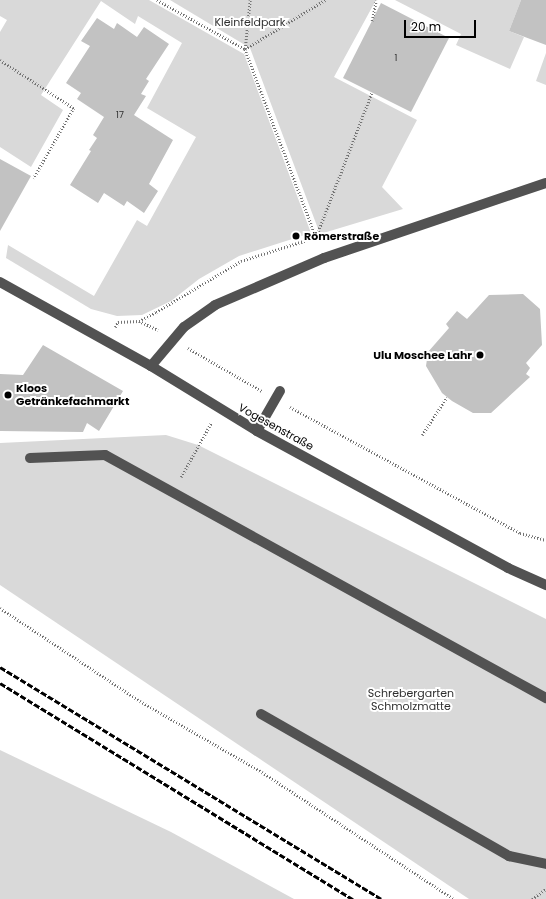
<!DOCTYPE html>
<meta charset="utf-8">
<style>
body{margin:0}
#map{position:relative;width:546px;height:899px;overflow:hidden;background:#fff;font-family:Poppins,sans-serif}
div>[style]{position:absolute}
.green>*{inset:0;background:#d9d9d9}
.building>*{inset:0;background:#c2c2c2}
.path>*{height:2.5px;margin-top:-1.25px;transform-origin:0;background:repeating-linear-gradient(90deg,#747474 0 1px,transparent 0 3px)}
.minor>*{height:10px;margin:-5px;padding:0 5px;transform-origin:5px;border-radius:5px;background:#525252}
.rail>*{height:3px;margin-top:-1.5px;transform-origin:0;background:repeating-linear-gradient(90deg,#000 0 6px,transparent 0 8px)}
.dots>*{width:11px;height:11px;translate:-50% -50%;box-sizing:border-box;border:2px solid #fff;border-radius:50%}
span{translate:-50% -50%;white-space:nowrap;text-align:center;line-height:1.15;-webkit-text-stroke:4px #fff;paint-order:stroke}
.number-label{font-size:9px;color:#303030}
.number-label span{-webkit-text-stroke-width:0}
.park-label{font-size:11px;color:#303030}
.poi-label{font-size:11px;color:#000;font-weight:700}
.left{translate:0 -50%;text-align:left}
.right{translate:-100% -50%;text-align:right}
.street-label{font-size:11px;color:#000}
.scale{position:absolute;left:404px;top:20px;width:72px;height:18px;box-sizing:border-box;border:2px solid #000;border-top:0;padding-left:5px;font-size:12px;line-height:14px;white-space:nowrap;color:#000;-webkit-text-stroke:3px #fff;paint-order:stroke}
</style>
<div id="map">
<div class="green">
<div style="clip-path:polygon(0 0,149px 0,244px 54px,311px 233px,239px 256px,199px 279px,171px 301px,142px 315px,117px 316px,91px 309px,6px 258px,8px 245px,94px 296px,137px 220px,147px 226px,196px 137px,147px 108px,182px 43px,138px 16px,135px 24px,101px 1px,41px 95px,63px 110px,31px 167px,0 147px,0 32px,7px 20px,0 16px)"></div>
<div style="clip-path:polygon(170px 0,376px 0,334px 77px,417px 120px,382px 187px,403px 209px,320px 234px,250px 48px)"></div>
<div style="clip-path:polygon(395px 0,521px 0,509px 31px,524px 37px,510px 69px,456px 45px,461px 34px)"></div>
<div style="clip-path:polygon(546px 53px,546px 85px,536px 81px)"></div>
<div style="clip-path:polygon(166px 435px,198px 445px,546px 619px,546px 899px,469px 899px,0 585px,0 443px)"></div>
<div style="clip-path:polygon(0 750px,171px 832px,294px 899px,0 899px)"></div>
</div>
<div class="building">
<div style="clip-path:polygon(521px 0,546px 0,546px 45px,509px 31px)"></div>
<div style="clip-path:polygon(381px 3px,449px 38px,411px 112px,343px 78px)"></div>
<div style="clip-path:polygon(97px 18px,114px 29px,117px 23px,137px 37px,144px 27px,169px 44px,146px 79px,149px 81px,141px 94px,146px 96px,134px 115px,173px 140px,149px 184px,158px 191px,144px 213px,127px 201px,124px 206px,104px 193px,98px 203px,70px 185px,91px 151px,89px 150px,97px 138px,93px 135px,104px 117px,77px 99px,81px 93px,66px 83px,90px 46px,81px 41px)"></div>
<div style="clip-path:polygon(0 159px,31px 176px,0 231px)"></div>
<div style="clip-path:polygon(523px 294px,540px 309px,542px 345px,526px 363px,530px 368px,526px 374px,530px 377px,491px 413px,473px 413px,452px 401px,442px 393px,426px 366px,428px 352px,449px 328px,446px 324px,457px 311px,467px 319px,489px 295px)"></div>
<div style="clip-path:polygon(43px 345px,123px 391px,99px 431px,87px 423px,83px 432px,0 431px,0 374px,23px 375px)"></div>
</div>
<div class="path">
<div style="left:157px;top:0;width:101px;rotate:29.1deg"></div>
<div style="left:245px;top:49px;width:206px;rotate:69.3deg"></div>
<div style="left:372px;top:21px;width:21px;rotate:-79deg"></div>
<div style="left:245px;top:49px;width:94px;rotate:-31.5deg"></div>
<div style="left:245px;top:49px;width:49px;rotate:-84.2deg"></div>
<div style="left:0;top:60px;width:88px;rotate:33deg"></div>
<div style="left:74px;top:108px;width:81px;rotate:119.7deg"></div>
<div style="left:139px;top:321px;width:21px;rotate:25deg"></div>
<div style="left:115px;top:327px;width:6px;rotate:-59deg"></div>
<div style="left:118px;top:322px;width:21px;rotate:-3deg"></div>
<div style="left:139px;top:321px;width:19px;rotate:-28deg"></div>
<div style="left:156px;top:312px;width:99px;rotate:-31deg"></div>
<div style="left:241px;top:261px;width:79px;rotate:-17.7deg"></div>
<div style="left:316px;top:237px;width:155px;rotate:-68.9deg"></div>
<div style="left:188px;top:348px;width:86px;rotate:30.2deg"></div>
<div style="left:290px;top:407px;width:262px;rotate:28.7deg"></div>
<div style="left:520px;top:533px;width:27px;rotate:15deg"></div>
<div style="left:422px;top:435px;width:45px;rotate:-56.7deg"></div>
<div style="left:181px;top:477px;width:62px;rotate:-60.9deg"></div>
<div style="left:0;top:608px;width:168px;rotate:33.6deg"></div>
<div style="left:140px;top:701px;width:141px;rotate:30.2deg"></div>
<div style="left:262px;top:772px;width:230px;rotate:33.5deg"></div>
<div style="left:532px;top:899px;width:17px;rotate:-36deg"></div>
</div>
<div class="minor">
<div style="left:0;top:282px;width:173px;rotate:29.1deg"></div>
<div style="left:151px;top:366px;width:124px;rotate:31.5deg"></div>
<div style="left:257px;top:431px;width:286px;rotate:28.6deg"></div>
<div style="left:508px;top:568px;width:42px;rotate:24.1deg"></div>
<div style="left:151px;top:366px;width:51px;rotate:-49.8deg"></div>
<div style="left:184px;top:327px;width:38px;rotate:-35deg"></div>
<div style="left:215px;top:305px;width:119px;rotate:-23.3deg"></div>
<div style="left:324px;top:258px;width:234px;rotate:-18.7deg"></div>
<div style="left:257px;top:431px;width:46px;rotate:-60.1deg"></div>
<div style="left:30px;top:458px;width:75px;rotate:-2.3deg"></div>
<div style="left:105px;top:455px;width:504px;rotate:28.86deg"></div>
<div style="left:261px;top:714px;width:286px;rotate:29.8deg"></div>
<div style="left:509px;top:856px;width:38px;rotate:12deg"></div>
</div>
<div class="rail">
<div style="left:0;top:667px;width:446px;rotate:31.3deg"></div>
<div style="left:0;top:683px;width:414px;rotate:31.5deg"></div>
</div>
<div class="dots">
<div style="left:296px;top:236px;background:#000"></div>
<div style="left:480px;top:355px;background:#000"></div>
<div style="left:8px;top:395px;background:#000"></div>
</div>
<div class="number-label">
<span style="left:396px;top:58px">1</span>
<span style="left:120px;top:115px">17</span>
</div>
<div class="park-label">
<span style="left:250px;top:22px">Kleinfeldpark</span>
<span style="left:411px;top:700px">Schrebergarten<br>Schmolzmatte</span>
</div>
<div class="poi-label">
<span class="left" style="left:304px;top:236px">Römerstraße</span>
<span class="right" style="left:472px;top:355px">Ulu Moschee Lahr</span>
<span class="left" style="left:16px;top:395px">Kloos<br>Getränkefachmarkt</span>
</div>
<div class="street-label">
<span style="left:276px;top:427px;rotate:29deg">Vogesenstraße</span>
</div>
<div class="scale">20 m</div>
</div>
